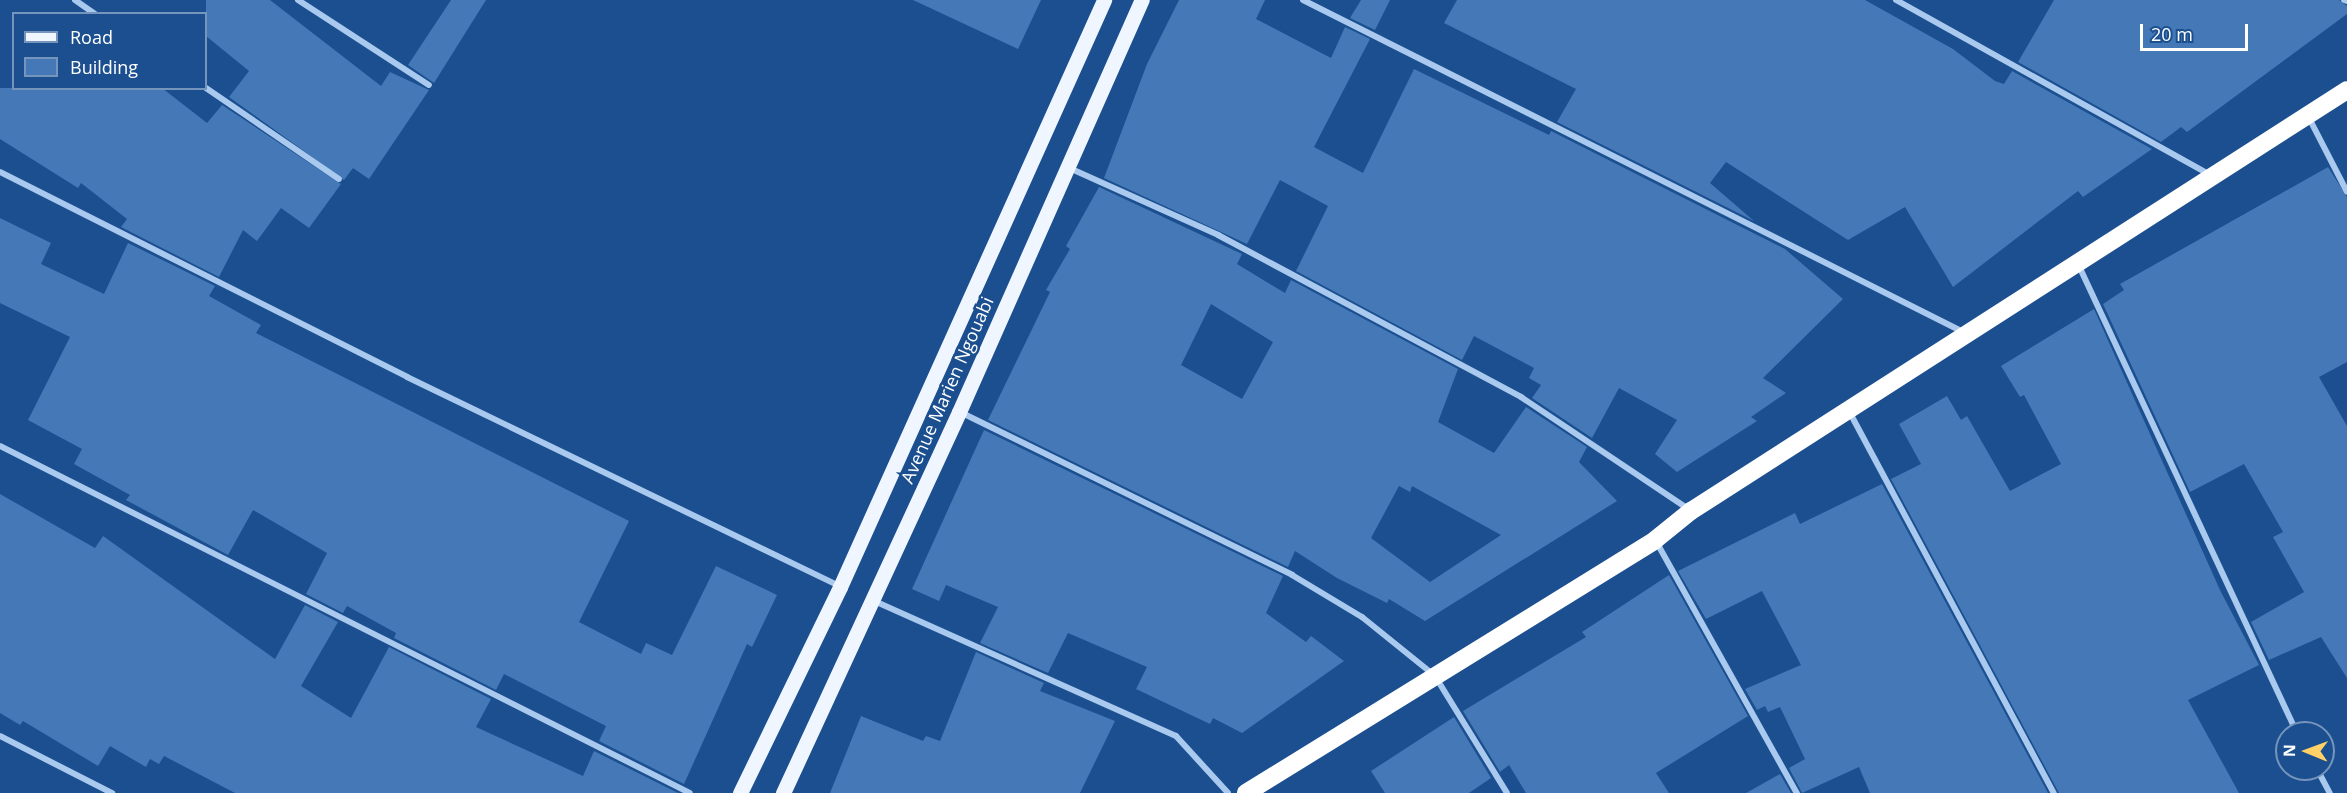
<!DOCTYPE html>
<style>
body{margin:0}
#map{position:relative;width:2347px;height:793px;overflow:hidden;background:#1b4f8f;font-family:"Open Sans",sans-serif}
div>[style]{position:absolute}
.building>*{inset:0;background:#4478b7}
.street>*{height:6px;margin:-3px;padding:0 3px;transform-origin:3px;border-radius:3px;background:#a9c9ee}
.primary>*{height:15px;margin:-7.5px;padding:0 7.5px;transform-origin:7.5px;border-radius:7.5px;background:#f0f6ff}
.highway>*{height:18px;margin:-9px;padding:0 9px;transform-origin:9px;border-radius:9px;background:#fff}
span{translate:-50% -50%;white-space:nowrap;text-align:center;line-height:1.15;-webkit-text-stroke:5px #1b4f8f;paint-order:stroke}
.street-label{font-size:18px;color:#fff}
.legend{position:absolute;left:12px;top:12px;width:195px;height:78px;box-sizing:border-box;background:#1b4f8f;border:2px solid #7695bc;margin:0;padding:8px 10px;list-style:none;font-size:18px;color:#fff}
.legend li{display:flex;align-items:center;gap:12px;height:30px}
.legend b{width:30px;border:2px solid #7695bc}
.north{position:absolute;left:2275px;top:721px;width:60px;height:60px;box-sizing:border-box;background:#1b4f8f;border:2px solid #7695bc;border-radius:50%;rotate:271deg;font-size:16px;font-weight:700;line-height:24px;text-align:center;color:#fff}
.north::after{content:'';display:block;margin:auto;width:21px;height:27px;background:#ffd166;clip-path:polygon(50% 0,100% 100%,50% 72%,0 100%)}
.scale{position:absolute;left:2140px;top:24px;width:108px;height:27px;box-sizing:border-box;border:3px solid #fff;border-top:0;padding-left:8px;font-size:18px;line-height:21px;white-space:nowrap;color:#fff;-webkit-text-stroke:4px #1b4f8f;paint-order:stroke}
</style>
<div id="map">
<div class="building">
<div style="clip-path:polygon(206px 0,270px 0,381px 86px,390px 72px,429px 90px,369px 179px,353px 168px,344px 180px,229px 97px,249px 71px,206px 36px)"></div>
<div style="clip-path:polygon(451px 0,486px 0,434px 83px,408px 65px)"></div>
<div style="clip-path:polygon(913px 0,1041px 0,1018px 49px)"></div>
<div style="clip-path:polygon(1179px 0,1265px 0,1256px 19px,1331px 58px,1345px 27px,1370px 39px,1314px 147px,1363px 173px,1414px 69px,1549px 135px,1551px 131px,1785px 249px,1843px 299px,1763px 378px,1786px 393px,1751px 417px,1757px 421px,1677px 472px,1655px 454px,1677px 420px,1619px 388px,1592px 438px,1532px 398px,1541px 385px,1529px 378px,1534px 368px,1474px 336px,1462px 360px,1296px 271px,1328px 206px,1280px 180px,1247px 244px,1104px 178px,1147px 64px)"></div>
<div style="clip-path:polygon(1361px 0,1390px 0,1375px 30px,1350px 18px)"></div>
<div style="clip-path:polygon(1457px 0,1865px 0,1953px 49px,1995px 81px,2004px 84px,2012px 71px,2152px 149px,2083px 197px,2078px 191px,1953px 287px,1905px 207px,1848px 240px,1726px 162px,1710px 183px,1754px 221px,1557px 122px,1576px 89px,1444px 23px)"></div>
<div style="clip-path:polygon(2054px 0,2339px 0,2347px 6px,2347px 14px,2187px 132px,2181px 127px,2161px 142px,2018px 62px)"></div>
<div style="clip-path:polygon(0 88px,162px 88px,207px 123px,222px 105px,341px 184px,309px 228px,281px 208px,257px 241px,243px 230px,219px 277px,121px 227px,127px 219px,81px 183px,78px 188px,0 139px)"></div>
<div style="clip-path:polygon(2328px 167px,2347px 197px,2347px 362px,2319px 377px,2347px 426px,2347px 678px,2321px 637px,2269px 660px,2251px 622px,2304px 592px,2273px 537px,2283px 532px,2244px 464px,2190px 492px,2103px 304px,2124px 290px,2120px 284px)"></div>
<div style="clip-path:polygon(evenodd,1099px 187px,1242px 254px,1237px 264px,1285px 293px,1291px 280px,1458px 369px,1438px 422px,1494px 453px,1526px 407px,1587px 447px,1579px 462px,1617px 501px,1425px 621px,1389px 599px,1387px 603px,1337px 578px,1295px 551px,1288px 567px,988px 420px,1050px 292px,1046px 290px,1070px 249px,1066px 246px,1099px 187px,1211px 304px,1273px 342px,1242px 399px,1181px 365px,1211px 304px,1099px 187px,1399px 486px,1410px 492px,1412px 486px,1501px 535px,1430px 582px,1371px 538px,1399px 486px)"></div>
<div style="clip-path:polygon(0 218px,51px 243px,41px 264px,104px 294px,128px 243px,215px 286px,209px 296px,261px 325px,256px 333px,629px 521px,579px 622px,641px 654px,646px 643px,672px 655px,716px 566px,777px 595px,752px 647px,747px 644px,684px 784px,599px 741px,606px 726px,504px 674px,496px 690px,394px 638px,396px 633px,347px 606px,343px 613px,306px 594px,327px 553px,253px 510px,228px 555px,126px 500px,130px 495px,74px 464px,82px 449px,28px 420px,70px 337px,0 303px)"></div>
<div style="clip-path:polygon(2094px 309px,2220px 590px,2259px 665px,2188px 700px,2239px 793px,2059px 793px,1891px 479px,1921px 464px,1899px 424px,1947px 396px,1961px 420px,1967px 416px,2010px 491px,2061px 464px,2024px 395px,2020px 397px,2001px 366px)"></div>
<div style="clip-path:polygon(984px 430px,1283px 576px,1266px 613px,1306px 642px,1311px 636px,1344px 661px,1242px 733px,1213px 718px,1210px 724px,1136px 689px,1147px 667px,1068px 633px,1048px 673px,980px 643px,998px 607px,946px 585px,939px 601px,912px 589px)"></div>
<div style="clip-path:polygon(1882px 484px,2048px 793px,1870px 793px,1859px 767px,1802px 793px,1789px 768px,1805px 759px,1780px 707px,1768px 712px,1765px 706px,1757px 710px,1745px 689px,1801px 665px,1762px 591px,1706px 619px,1678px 571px,1795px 513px,1800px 524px)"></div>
<div style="clip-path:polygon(0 494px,95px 548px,103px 536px,275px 659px,305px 605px,338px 622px,301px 686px,351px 718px,389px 647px,491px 699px,476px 727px,583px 776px,594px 751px,678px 793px,235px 793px,164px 756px,159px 764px,150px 759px,146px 767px,110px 746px,98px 766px,23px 721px,20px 725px,0 713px)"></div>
<div style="clip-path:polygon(1669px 575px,1748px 716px,1656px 773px,1669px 793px,1526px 793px,1509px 765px,1500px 772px,1463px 711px,1586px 637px,1582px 632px)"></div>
<div style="clip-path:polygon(976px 652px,1044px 683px,1040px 691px,1115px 721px,1080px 793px,830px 793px,861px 716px,923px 741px,926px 736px,940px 741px)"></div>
<div style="clip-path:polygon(1454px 717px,1491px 778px,1469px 793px,1385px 793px,1371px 771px)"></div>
<div style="clip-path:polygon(1780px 774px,1791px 793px,1746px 793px)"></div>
</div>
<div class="street">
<div style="left:75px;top:0;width:24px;rotate:35deg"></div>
<div style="left:298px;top:0;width:156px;rotate:33deg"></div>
<div style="left:1303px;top:0;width:739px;rotate:26.7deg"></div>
<div style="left:1896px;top:0;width:359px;rotate:29.1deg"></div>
<div style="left:2344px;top:0;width:3px;rotate:18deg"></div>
<div style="left:206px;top:88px;width:161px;rotate:34.4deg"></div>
<div style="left:2308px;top:116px;width:85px;rotate:62.8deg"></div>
<div style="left:1067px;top:167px;width:166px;rotate:24.2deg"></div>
<div style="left:1218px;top:235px;width:344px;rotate:28.1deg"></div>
<div style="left:1521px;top:397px;width:201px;rotate:33.8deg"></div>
<div style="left:0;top:172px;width:456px;rotate:26.7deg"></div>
<div style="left:407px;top:377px;width:480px;rotate:25.8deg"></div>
<div style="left:2079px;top:266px;width:515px;rotate:64.98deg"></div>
<div style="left:960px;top:412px;width:370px;rotate:26.1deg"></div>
<div style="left:1292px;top:575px;width:82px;rotate:31deg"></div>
<div style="left:1362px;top:617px;width:94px;rotate:38.9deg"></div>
<div style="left:1435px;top:676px;width:137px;rotate:58.4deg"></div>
<div style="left:1850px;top:413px;width:431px;rotate:61.8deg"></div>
<div style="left:0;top:446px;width:772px;rotate:26.7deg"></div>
<div style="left:1657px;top:543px;width:287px;rotate:60.8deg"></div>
<div style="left:872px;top:600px;width:333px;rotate:24.1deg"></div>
<div style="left:1176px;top:736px;width:77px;rotate:47.6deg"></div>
<div style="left:0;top:736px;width:126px;rotate:27deg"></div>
<div style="left:2317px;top:769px;width:27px;rotate:62deg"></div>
</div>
<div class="primary">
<div style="left:740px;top:793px;width:229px;rotate:-64.1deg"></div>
<div style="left:840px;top:587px;width:644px;rotate:-65.78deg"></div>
<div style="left:783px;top:793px;width:420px;rotate:-65.2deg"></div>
<div style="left:959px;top:412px;width:451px;rotate:-66.1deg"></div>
</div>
<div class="highway">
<div style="left:1246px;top:793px;width:481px;rotate:-31.7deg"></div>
<div style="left:1655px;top:540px;width:46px;rotate:-38.9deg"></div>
<div style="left:1691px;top:511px;width:779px;rotate:-32.69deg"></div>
</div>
<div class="street-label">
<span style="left:947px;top:390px;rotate:-66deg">Avenue Marien Ngouabi</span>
</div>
<ul class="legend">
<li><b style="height:8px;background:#f0f6ff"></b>Road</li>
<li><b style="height:16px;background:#4478b7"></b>Building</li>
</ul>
<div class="north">N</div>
<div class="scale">20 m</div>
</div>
